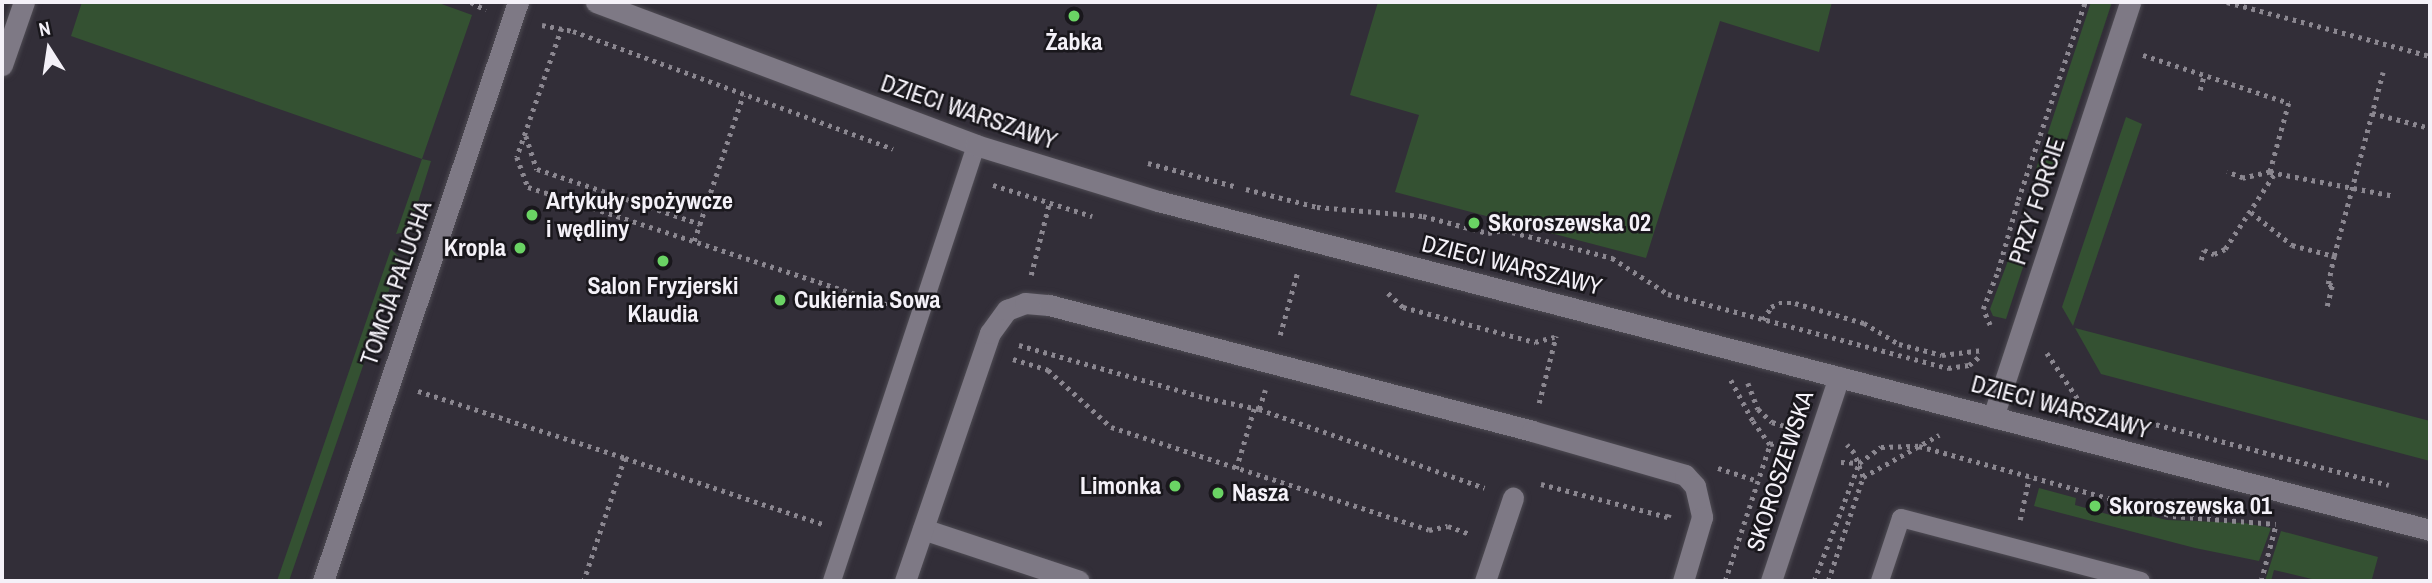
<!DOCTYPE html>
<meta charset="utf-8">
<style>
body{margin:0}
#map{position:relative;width:2432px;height:583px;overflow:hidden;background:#322e38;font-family:"Archivo Narrow",sans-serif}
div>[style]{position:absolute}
.green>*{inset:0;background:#345132}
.path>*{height:4.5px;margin-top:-2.25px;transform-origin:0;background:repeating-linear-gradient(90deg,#8b8790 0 3.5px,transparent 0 8.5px)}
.roads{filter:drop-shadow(0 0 2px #4e4b53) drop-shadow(0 0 2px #4e4b53)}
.lane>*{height:18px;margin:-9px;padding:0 9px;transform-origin:9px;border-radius:9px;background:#7e7985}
.street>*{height:21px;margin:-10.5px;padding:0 10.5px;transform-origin:10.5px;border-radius:10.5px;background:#7e7985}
.secondary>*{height:21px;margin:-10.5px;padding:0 10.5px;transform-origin:10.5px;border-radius:10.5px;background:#7e7985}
.dots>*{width:19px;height:19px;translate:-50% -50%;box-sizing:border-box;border:4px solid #19171c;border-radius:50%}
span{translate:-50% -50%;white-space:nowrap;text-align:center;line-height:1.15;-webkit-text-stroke:5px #19171c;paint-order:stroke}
.poi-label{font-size:24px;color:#f4f1f8;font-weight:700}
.left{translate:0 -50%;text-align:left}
.right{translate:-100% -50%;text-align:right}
.street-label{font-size:24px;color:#f4f1f8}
.frame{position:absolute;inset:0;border:4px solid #f4f1f8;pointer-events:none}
.north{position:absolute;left:14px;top:14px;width:70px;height:70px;-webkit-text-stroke:5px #19171c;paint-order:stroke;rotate:348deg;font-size:19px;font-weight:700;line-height:28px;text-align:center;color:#f4f1f8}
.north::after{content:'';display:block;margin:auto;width:24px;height:32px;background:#f4f1f8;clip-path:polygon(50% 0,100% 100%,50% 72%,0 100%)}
</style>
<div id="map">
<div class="green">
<div style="clip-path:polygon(82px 2px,436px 2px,472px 15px,422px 159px,431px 161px,409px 231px,396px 234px,422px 159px,71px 36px)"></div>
<div style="clip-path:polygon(1378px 2px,1832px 2px,1819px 52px,1720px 21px,1646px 258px,1395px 192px,1419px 115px,1350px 95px)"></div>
<div style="clip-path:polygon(2091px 2px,2112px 2px,2055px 176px,2036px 169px)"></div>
<div style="clip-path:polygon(2126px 117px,2142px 124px,2073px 326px,2062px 307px)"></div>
<div style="clip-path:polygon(391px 249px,400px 258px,289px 581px,277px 581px)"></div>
<div style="clip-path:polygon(2012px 250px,2018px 252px,2024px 264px,2006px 319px,1993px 316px,1990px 309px)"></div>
<div style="clip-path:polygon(2075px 328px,2430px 421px,2430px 461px,2101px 374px)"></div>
<div style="clip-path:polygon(2039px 488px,2076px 498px,2075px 505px,2114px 516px,2116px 508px,2167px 520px,2244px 523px,2271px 528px,2259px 561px,2195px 548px,2034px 506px)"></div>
<div style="clip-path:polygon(2281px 531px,2378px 557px,2372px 579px,2378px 581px,2320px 581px,2274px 570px,2271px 581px,2265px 581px)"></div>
</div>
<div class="path">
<div style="left:471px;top:2px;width:17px;rotate:28deg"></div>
<div style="left:2227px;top:2px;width:210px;rotate:14.9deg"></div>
<div style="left:542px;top:25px;width:32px;rotate:11deg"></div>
<div style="left:573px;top:31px;width:341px;rotate:20.2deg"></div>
<div style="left:562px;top:28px;width:137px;rotate:109.2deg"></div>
<div style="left:517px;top:157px;width:32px;rotate:70deg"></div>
<div style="left:528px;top:187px;width:384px;rotate:18.1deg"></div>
<div style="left:2143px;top:55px;width:154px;rotate:18.2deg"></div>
<div style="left:2289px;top:103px;width:72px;rotate:105.4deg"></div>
<div style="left:2270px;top:172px;width:28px;rotate:167deg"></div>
<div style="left:2243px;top:178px;width:17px;rotate:-159deg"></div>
<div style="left:2200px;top:90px;width:16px;rotate:-75deg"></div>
<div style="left:955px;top:101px;width:72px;rotate:18.7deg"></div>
<div style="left:2372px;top:113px;width:60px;rotate:14.5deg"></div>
<div style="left:526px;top:136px;width:35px;rotate:72deg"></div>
<div style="left:537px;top:169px;width:172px;rotate:18.6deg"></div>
<div style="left:1148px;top:163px;width:89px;rotate:15deg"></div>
<div style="left:2270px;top:172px;width:127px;rotate:10.9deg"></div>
<div style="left:993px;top:185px;width:104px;rotate:17.4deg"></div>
<div style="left:1246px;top:189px;width:73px;rotate:14.2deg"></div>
<div style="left:1317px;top:207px;width:106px;rotate:4.9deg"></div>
<div style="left:1423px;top:216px;width:67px;rotate:14.7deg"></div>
<div style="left:1488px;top:233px;width:16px;rotate:-11deg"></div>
<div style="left:1504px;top:230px;width:112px;rotate:14.5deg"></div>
<div style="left:1612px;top:258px;width:67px;rotate:32.7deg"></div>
<div style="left:1668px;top:294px;width:290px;rotate:14.8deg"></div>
<div style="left:1948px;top:368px;width:21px;rotate:-8deg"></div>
<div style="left:1969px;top:365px;width:13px;rotate:-39deg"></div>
<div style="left:2251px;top:212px;width:53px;rotate:38.8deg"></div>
<div style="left:2292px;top:245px;width:43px;rotate:14.7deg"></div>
<div style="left:694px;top:241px;width:154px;rotate:-71.4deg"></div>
<div style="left:2201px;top:260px;width:10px;rotate:-73deg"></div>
<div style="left:2204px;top:250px;width:11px;rotate:22deg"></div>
<div style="left:2214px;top:254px;width:12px;rotate:-24deg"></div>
<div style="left:2225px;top:249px;width:91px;rotate:-56.7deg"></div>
<div style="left:1031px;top:275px;width:73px;rotate:-75.8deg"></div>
<div style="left:1388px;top:293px;width:21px;rotate:43deg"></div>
<div style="left:1403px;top:307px;width:137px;rotate:14.9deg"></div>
<div style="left:1535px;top:342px;width:20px;rotate:-15deg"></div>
<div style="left:2327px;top:306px;width:21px;rotate:-76deg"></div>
<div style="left:2332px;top:286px;width:4px;rotate:-153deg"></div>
<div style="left:2328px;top:284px;width:29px;rotate:-78deg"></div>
<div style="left:2334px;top:256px;width:190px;rotate:-75.1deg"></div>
<div style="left:1763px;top:320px;width:15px;rotate:-58deg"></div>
<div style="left:1771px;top:307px;width:9px;rotate:-27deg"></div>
<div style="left:1779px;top:303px;width:16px"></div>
<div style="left:1795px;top:303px;width:72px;rotate:16.2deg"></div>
<div style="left:1864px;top:323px;width:41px;rotate:31deg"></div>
<div style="left:1899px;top:344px;width:44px;rotate:14.3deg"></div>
<div style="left:1942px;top:355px;width:41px;rotate:-7deg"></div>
<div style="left:1990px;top:325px;width:17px;rotate:-114deg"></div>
<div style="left:1983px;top:309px;width:41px;rotate:-68.5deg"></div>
<div style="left:1998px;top:271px;width:74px;rotate:-74.3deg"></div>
<div style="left:2018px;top:200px;width:209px;rotate:-71.3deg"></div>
<div style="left:1280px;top:335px;width:67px;rotate:-74.5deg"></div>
<div style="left:1019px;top:345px;width:194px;rotate:15.8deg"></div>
<div style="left:1206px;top:398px;width:54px;rotate:11.7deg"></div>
<div style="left:1259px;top:409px;width:239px;rotate:19.3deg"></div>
<div style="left:2047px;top:353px;width:63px;rotate:56.1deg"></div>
<div style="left:2082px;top:405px;width:317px;rotate:14.6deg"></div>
<div style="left:1013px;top:359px;width:37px;rotate:17deg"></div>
<div style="left:1048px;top:370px;width:85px;rotate:42.1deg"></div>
<div style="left:1111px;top:427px;width:334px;rotate:17.9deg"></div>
<div style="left:1429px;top:530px;width:19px;rotate:-12deg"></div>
<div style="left:1448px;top:526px;width:23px;rotate:20deg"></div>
<div style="left:1731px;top:380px;width:47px;rotate:61.8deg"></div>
<div style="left:1753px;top:421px;width:29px;rotate:54deg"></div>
<div style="left:1748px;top:383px;width:28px;rotate:69deg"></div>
<div style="left:1758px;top:409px;width:19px;rotate:43deg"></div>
<div style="left:1772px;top:422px;width:21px;rotate:17deg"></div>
<div style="left:418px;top:391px;width:218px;rotate:17.9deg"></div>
<div style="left:625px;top:458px;width:130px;rotate:108.4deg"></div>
<div style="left:1539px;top:403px;width:69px;rotate:-75.8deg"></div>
<div style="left:1259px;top:409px;width:20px;rotate:-72deg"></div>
<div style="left:625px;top:458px;width:208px;rotate:18.5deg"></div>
<div style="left:1841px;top:462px;width:18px;rotate:3deg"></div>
<div style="left:1718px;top:468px;width:42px;rotate:18deg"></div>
<div style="left:1236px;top:469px;width:63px;rotate:-73.3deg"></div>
<div style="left:1863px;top:477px;width:87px;rotate:-28.9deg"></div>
<div style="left:1541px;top:484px;width:131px;rotate:14.6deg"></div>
<div style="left:1668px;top:517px;width:3px;rotate:-72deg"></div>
<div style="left:2020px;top:520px;width:43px;rotate:-77.9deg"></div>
<div style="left:1725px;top:581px;width:144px;rotate:-71.8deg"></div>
<div style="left:1770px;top:444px;width:7px;rotate:-8deg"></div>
<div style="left:1814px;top:581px;width:126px;rotate:-69.1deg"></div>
<div style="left:1859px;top:463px;width:27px;rotate:-36deg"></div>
<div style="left:1881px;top:447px;width:38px;rotate:-2deg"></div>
<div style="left:1919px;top:446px;width:263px;rotate:15.4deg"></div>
<div style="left:2173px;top:516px;width:103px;rotate:4.4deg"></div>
<div style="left:1828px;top:581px;width:110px;rotate:-71.4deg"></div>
<div style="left:1863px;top:477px;width:26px;rotate:-111deg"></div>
<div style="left:1854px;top:453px;width:11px;rotate:-131deg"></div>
<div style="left:2261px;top:581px;width:59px;rotate:-75.3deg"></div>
</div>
<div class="roads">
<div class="lane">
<div style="left:832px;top:581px;width:459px;rotate:-71.7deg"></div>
<div style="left:1880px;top:581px;width:66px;rotate:-71.6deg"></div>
<div style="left:1901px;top:518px;width:248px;rotate:14.7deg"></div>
</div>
<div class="street">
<div style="left:2px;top:65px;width:67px;rotate:-70.8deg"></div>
<div style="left:1993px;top:417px;width:437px;rotate:-71.7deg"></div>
<div style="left:923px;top:529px;width:164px;rotate:18.4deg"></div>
<div style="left:323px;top:581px;width:611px;rotate:-71.39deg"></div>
<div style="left:905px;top:581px;width:262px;rotate:-71.1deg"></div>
<div style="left:990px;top:333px;width:29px;rotate:-54deg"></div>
<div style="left:1007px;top:310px;width:19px;rotate:-21deg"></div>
<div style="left:1025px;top:303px;width:24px;rotate:5deg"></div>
<div style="left:1049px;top:305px;width:499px;rotate:14.6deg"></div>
<div style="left:1532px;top:431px;width:159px;rotate:16deg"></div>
<div style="left:1685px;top:475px;width:15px;rotate:48deg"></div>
<div style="left:1695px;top:486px;width:32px;rotate:77deg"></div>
<div style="left:1702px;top:517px;width:67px;rotate:106.5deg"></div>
<div style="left:1485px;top:581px;width:88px;rotate:-71.4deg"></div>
<div style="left:1771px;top:581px;width:215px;rotate:-71.6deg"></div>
</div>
<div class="secondary">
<div style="left:596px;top:2px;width:406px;rotate:20.6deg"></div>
<div style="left:976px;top:145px;width:190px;rotate:17.1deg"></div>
<div style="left:1158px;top:201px;width:1314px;rotate:14.5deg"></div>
</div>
</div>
<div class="dots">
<div style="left:1074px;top:16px;background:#6ad364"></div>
<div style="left:532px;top:215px;background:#6ad364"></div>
<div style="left:1474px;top:223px;background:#6ad364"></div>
<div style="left:520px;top:248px;background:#6ad364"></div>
<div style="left:663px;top:261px;background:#6ad364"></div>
<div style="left:780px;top:300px;background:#6ad364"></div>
<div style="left:1175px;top:486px;background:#6ad364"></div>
<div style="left:1218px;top:493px;background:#6ad364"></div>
<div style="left:2095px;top:506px;background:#6ad364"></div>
</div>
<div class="poi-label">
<span style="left:1074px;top:42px">Żabka</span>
<span class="left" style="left:546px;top:215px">Artykuły spożywcze<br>i wędliny</span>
<span class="left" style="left:1488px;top:223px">Skoroszewska 02</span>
<span class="right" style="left:506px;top:248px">Kropla</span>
<span style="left:663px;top:300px">Salon Fryzjerski<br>Klaudia</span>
<span class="left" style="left:794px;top:300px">Cukiernia Sowa</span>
<span class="right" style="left:1161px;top:486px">Limonka</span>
<span class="left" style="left:1232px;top:493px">Nasza</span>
<span class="left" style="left:2109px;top:506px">Skoroszewska 01</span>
</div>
<div class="street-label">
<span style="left:969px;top:112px;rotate:19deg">DZIECI WARSZAWY</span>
<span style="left:2037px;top:201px;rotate:-72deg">PRZY FORCIE</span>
<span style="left:1512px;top:265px;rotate:14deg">DZIECI WARSZAWY</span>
<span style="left:396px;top:283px;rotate:-71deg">TOMCIA PALUCHA</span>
<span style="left:2061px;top:407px;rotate:15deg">DZIECI WARSZAWY</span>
<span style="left:1780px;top:471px;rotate:-72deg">SKOROSZEWSKA</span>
</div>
<div class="frame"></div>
<div class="north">N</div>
</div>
